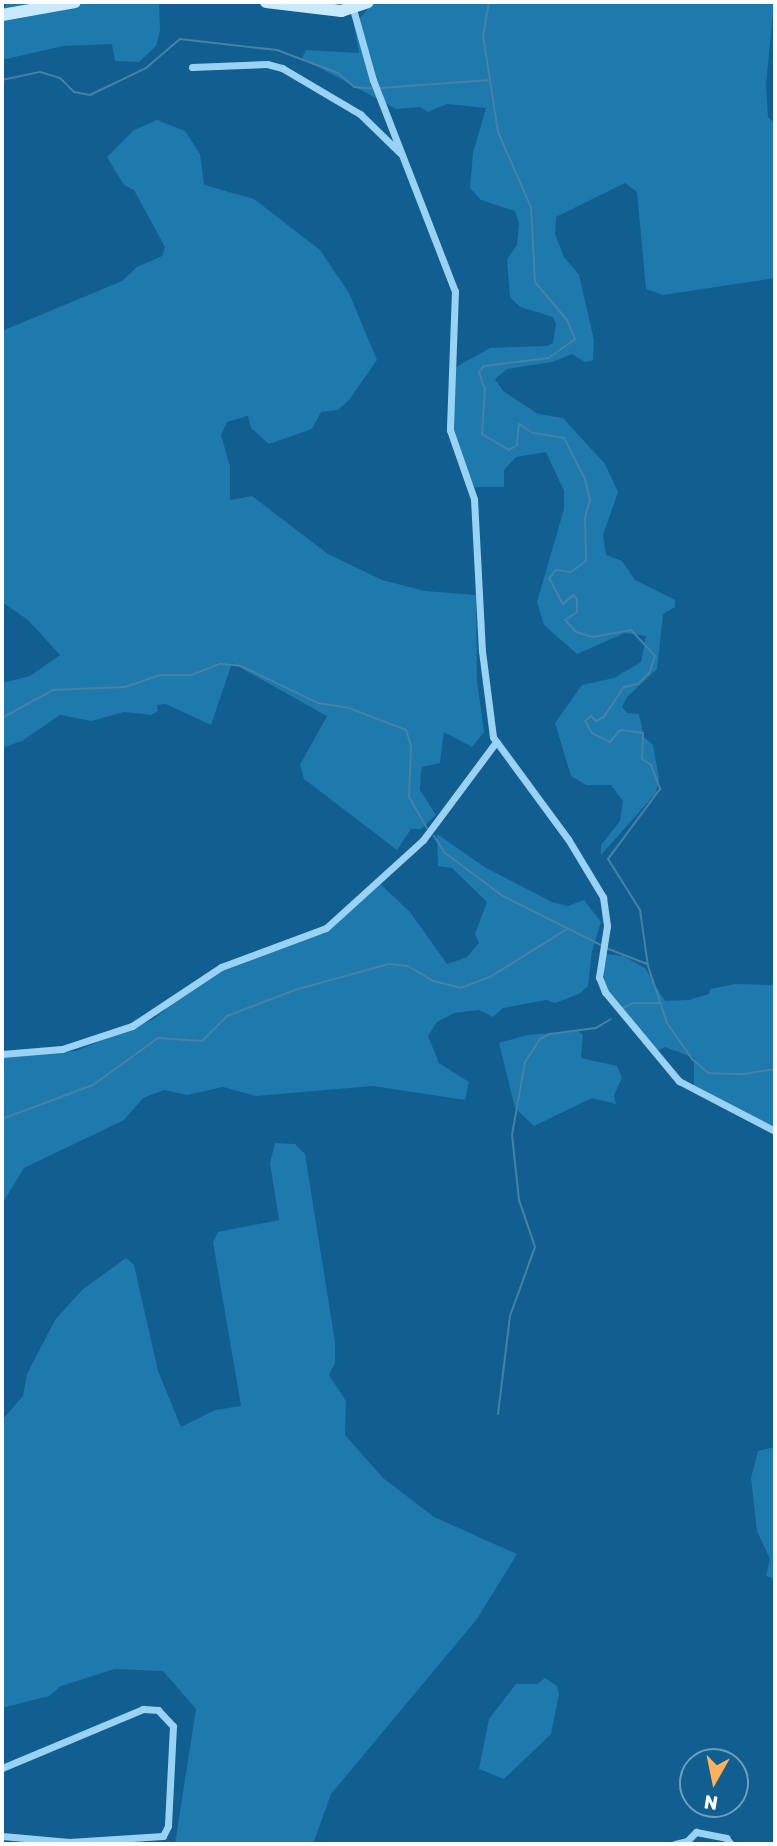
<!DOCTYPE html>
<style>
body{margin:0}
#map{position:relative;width:777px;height:1846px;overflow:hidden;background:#105f90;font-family:Rubik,sans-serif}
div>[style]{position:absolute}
.green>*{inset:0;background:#1e79ad}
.stream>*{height:2px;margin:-1px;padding:0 1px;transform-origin:1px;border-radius:1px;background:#4781a4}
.street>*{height:7px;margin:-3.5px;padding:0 3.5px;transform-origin:3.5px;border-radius:3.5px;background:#99d2f3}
.secondary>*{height:12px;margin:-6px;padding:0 6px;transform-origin:6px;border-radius:6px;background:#c9e9fd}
span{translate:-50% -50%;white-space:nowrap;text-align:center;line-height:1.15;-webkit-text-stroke:6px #105f90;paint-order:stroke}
.frame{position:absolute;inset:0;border:4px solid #fff;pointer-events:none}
.north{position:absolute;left:679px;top:1748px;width:70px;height:70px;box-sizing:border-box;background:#105f90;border:2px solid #709fbc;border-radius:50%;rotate:189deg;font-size:19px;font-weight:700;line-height:28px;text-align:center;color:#fff}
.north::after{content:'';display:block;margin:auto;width:24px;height:32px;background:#ffb25b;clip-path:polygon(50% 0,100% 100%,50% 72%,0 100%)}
</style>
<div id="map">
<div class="green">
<div style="clip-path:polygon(7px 2px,159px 2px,160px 31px,156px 46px,139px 62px,115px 61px,112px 44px,63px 46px,2px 60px,2px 13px)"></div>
<div style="clip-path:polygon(374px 2px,774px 2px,766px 85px,768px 117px,775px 124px,775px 278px,663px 295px,646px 289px,637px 192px,625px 183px,556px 217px,555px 234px,564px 257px,579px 275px,594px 340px,593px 360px,585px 362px,572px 354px,552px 362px,507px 369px,495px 379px,503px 391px,538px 414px,563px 418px,605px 464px,618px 492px,603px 535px,606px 555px,622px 561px,635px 580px,675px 600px,675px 607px,663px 614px,657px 669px,627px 697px,622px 707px,627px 713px,639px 714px,644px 737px,653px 745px,659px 778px,656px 793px,601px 855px,601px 845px,620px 821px,623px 801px,611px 785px,586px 785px,571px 776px,555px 723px,582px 685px,614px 678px,641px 662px,646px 636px,625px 633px,577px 654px,544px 625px,537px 602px,564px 509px,564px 491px,546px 452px,516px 457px,504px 470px,504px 487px,470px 487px,462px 473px,451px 435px,456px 367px,490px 348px,547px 346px,553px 343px,556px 324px,553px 317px,520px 307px,510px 297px,507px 260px,517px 245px,519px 223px,515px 211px,481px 200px,470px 188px,473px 153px,486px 108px,447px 104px,428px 112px,420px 107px,396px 109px,302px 58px,306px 50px,359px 53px,354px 25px)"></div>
<div style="clip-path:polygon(157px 120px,185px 131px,200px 154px,204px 185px,254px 199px,320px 250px,349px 293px,377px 360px,349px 400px,338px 410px,321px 412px,312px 429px,269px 444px,251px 428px,248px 416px,227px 422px,221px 435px,230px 466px,230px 500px,252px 496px,328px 554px,382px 580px,425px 591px,476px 595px,477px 681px,484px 732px,472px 747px,444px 732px,440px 763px,422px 767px,421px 772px,420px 790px,436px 815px,421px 829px,411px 829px,397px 850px,304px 779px,300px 765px,327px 716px,232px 663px,211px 725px,166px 704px,157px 705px,158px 711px,151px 715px,124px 712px,91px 721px,60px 715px,22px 741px,2px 748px,2px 683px,30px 676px,60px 655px,28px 620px,2px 602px,2px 331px,122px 281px,137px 267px,162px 256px,165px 247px,134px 190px,124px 185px,107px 157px,134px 130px)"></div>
<div style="clip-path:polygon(437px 834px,486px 868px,552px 902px,568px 906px,584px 900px,601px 922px,592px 951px,588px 986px,579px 994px,555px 1003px,546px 1000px,503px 1008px,493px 1017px,479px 1010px,454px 1013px,437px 1022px,428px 1036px,439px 1063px,469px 1082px,465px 1100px,373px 1086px,256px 1096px,223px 1087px,187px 1095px,164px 1090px,143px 1098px,124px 1120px,24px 1168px,2px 1204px,2px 1056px,76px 1051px,154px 1019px,166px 1009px,164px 1004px,205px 975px,324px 933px,377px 881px,410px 912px,447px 964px,467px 957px,479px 943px,475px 934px,487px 902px,452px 868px,438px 866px)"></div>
<div style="clip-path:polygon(603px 954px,623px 956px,645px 968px,665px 1001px,688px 1000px,709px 994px,710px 989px,735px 984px,775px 985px,775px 1135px,694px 1093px,694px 1058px,665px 1047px,656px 1051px,604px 986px)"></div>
<div style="clip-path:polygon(578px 1031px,583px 1035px,581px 1058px,617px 1066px,622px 1078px,614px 1095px,616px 1104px,592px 1098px,534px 1126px,515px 1108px,499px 1043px,527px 1035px)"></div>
<div style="clip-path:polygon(275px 1143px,295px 1144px,305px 1154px,335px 1342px,335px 1363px,329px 1375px,346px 1401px,345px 1435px,383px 1478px,434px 1517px,517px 1554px,477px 1619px,331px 1794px,313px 1844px,175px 1844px,196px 1709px,163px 1671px,115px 1669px,61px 1686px,49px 1696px,2px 1708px,2px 1420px,23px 1396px,27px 1374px,55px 1320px,82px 1290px,126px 1258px,134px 1265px,158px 1371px,181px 1427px,215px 1410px,241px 1406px,213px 1242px,218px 1232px,279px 1220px,270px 1163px)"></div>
<div style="clip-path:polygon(775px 1447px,775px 1579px,766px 1576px,770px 1559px,757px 1531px,751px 1478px,758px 1451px)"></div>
<div style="clip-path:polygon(545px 1678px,557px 1686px,559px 1694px,551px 1734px,504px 1779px,479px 1769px,489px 1719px,516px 1684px,537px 1684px)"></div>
</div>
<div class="stream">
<div style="left:489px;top:2px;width:34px;rotate:100deg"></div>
<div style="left:483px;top:35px;width:98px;rotate:81.2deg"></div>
<div style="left:498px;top:132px;width:82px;rotate:66.3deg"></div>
<div style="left:531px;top:207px;width:75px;rotate:86.9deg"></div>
<div style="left:535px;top:282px;width:50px;rotate:49.9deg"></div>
<div style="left:567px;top:320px;width:21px;rotate:67deg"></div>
<div style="left:575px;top:339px;width:32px;rotate:144deg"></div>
<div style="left:549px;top:358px;width:65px;rotate:173deg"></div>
<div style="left:484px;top:366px;width:8px;rotate:130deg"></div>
<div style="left:479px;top:372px;width:18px;rotate:71deg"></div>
<div style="left:485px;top:389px;width:45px;rotate:93.8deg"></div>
<div style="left:482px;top:434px;width:31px;rotate:31deg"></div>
<div style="left:509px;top:450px;width:9px;rotate:-32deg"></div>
<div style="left:517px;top:445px;width:21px;rotate:-85deg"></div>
<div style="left:519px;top:424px;width:17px;rotate:33deg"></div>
<div style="left:533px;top:433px;width:31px;rotate:9deg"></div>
<div style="left:564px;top:438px;width:46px;rotate:62.9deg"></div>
<div style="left:585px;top:479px;width:22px;rotate:77deg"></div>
<div style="left:590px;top:500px;width:18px;rotate:106deg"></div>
<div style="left:585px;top:517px;width:44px;rotate:88.7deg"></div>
<div style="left:586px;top:561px;width:19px;rotate:144deg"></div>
<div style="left:571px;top:572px;width:15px;rotate:-172deg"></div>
<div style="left:556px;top:570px;width:11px;rotate:131deg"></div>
<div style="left:549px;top:578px;width:30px;rotate:62deg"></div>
<div style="left:563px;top:604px;width:13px;rotate:-42deg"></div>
<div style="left:573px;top:595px;width:6px;rotate:45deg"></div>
<div style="left:577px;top:599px;width:13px;rotate:90deg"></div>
<div style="left:577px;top:612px;width:14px;rotate:146deg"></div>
<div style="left:565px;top:620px;width:16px;rotate:47deg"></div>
<div style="left:576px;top:632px;width:17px;rotate:17deg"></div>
<div style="left:592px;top:637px;width:40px;rotate:-10deg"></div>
<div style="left:631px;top:630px;width:35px;rotate:47deg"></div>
<div style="left:655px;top:656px;width:18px;rotate:109deg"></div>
<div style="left:649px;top:673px;width:16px;rotate:135deg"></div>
<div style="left:638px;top:684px;width:14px;rotate:168deg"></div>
<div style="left:624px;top:687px;width:36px;rotate:124deg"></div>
<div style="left:604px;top:717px;width:9px;rotate:153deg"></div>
<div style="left:596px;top:721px;width:7px;rotate:-135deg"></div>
<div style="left:591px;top:716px;width:8px;rotate:140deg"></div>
<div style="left:585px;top:721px;width:14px;rotate:60deg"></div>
<div style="left:592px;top:733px;width:20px;rotate:27deg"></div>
<div style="left:610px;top:742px;width:16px;rotate:-50deg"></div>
<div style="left:620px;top:730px;width:23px;rotate:7deg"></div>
<div style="left:643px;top:733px;width:26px;rotate:92deg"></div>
<div style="left:642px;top:759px;width:11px;rotate:34deg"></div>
<div style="left:651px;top:765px;width:26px;rotate:69deg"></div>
<div style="left:660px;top:789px;width:87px;rotate:126.6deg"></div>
<div style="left:608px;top:859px;width:60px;rotate:57.9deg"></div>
<div style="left:640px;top:910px;width:57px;rotate:81.9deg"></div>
<div style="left:648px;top:966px;width:60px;rotate:71.6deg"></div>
<div style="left:667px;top:1023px;width:44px;rotate:55.2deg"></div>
<div style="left:692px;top:1059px;width:21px;rotate:41deg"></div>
<div style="left:708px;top:1073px;width:36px;rotate:2deg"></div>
<div style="left:744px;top:1074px;width:31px;rotate:-9deg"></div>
<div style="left:2px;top:80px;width:39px;rotate:-12deg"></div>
<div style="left:40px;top:72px;width:21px;rotate:17deg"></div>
<div style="left:60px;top:78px;width:20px;rotate:45deg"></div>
<div style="left:74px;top:92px;width:16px;rotate:11deg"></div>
<div style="left:90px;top:95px;width:62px;rotate:-25.7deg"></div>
<div style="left:146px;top:68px;width:45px;rotate:-40.5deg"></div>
<div style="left:180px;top:39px;width:98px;rotate:6.5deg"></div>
<div style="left:277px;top:50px;width:65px;rotate:20.7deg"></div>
<div style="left:338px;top:73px;width:21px;rotate:41deg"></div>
<div style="left:354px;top:87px;width:21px;rotate:5deg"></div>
<div style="left:381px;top:88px;width:109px;rotate:-4.2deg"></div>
<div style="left:2px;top:718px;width:58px;rotate:-28.8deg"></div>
<div style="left:53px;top:690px;width:72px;rotate:-2.4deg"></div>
<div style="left:125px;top:687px;width:37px;rotate:-19deg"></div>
<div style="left:160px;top:675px;width:31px"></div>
<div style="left:191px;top:675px;width:31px;rotate:-21deg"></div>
<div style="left:220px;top:664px;width:21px;rotate:5deg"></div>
<div style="left:241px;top:666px;width:85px;rotate:25.7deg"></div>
<div style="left:318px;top:703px;width:31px;rotate:9deg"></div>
<div style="left:349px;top:708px;width:61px;rotate:21.1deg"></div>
<div style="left:406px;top:730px;width:16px;rotate:72deg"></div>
<div style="left:411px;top:745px;width:52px;rotate:92.2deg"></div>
<div style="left:409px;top:797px;width:36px;rotate:60deg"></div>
<div style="left:434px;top:836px;width:20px;rotate:57deg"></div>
<div style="left:445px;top:853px;width:72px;rotate:36.6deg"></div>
<div style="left:503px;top:896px;width:110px;rotate:26.6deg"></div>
<div style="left:606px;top:948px;width:44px;rotate:21.3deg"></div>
<div style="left:621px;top:1009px;width:13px;rotate:-27deg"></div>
<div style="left:633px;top:1003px;width:26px"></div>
<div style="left:2px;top:1119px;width:97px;rotate:-20.5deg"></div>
<div style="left:93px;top:1085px;width:80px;rotate:-35.9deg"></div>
<div style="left:158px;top:1038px;width:44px;rotate:3.9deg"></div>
<div style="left:202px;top:1041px;width:35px;rotate:-45deg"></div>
<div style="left:227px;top:1016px;width:73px;rotate:-20.9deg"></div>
<div style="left:295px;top:990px;width:97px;rotate:-15.6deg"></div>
<div style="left:388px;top:964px;width:20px;rotate:6deg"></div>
<div style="left:408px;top:966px;width:29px;rotate:31deg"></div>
<div style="left:433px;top:981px;width:29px;rotate:14deg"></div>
<div style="left:461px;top:988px;width:31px;rotate:-21deg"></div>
<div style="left:490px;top:977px;width:91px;rotate:-31.9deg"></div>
<div style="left:498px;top:1414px;width:99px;rotate:-83deg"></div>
<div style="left:510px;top:1316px;width:73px;rotate:-70.1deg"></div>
<div style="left:535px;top:1247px;width:50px;rotate:-108.8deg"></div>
<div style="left:519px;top:1200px;width:65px;rotate:-96.1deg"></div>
<div style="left:512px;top:1135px;width:74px;rotate:-79.9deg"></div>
<div style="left:525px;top:1062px;width:27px;rotate:-57deg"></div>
<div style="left:540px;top:1039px;width:11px;rotate:-27deg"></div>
<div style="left:550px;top:1034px;width:46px;rotate:-7.4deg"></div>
<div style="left:596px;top:1028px;width:17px;rotate:-31deg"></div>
</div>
<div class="street">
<div style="left:353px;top:9px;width:74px;rotate:74.3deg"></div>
<div style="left:373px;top:80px;width:226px;rotate:68.8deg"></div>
<div style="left:455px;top:291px;width:139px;rotate:92.1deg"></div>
<div style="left:450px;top:430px;width:73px;rotate:70.8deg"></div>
<div style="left:474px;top:499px;width:152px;rotate:87deg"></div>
<div style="left:482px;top:651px;width:87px;rotate:82.7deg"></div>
<div style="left:493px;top:737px;width:127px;rotate:53.7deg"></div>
<div style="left:568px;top:839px;width:68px;rotate:58.9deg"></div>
<div style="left:603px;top:897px;width:29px;rotate:82deg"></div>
<div style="left:607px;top:926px;width:52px;rotate:98.9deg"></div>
<div style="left:599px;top:977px;width:16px;rotate:68deg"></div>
<div style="left:605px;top:992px;width:116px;rotate:50.3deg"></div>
<div style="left:679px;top:1081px;width:108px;rotate:27.5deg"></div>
<div style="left:192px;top:67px;width:75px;rotate:-2.3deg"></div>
<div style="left:267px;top:64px;width:16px;rotate:15deg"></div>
<div style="left:282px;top:68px;width:91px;rotate:30.5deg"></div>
<div style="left:360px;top:114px;width:56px;rotate:44.3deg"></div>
<div style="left:2px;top:1054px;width:60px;rotate:-4.8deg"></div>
<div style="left:62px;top:1049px;width:74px;rotate:-18.2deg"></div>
<div style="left:132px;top:1026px;width:107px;rotate:-33.5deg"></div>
<div style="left:221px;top:967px;width:112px;rotate:-20.4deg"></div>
<div style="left:326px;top:928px;width:131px;rotate:-42.2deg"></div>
<div style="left:423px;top:840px;width:122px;rotate:-53.3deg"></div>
<div style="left:2px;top:1768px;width:153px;rotate:-22.7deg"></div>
<div style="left:143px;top:1709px;width:15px;rotate:4deg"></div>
<div style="left:158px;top:1710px;width:22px;rotate:47deg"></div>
<div style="left:173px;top:1726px;width:100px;rotate:92.9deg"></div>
<div style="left:168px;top:1826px;width:11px;rotate:117deg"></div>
<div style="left:163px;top:1836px;width:94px;rotate:176.3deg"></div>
<div style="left:69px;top:1842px;width:67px;rotate:-174.9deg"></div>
<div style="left:675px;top:1844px;width:12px;rotate:-14deg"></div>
<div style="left:687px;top:1841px;width:13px;rotate:-45deg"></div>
<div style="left:696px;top:1832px;width:31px;rotate:11deg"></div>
<div style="left:726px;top:1838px;width:8px;rotate:50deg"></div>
</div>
<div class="secondary">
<div style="left:266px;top:2px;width:76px;rotate:6.8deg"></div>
<div style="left:341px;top:11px;width:28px;rotate:-18deg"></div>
<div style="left:2px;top:15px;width:74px;rotate:-10.1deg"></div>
</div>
<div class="frame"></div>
<div class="north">N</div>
</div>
